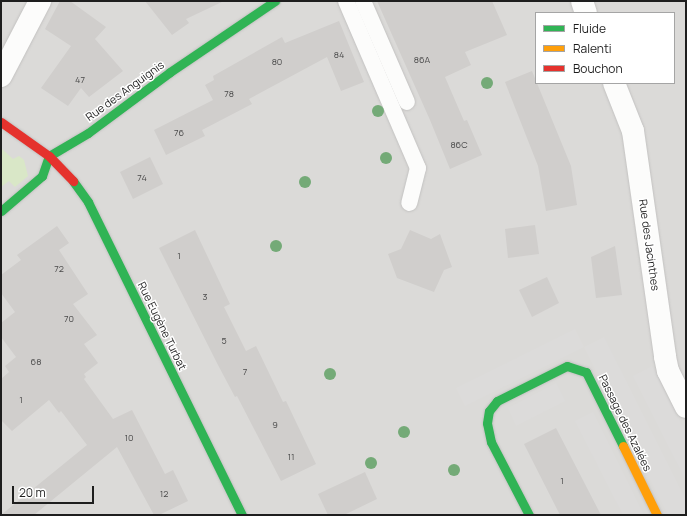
<!DOCTYPE html>
<meta charset="utf-8">
<style>
body{margin:0}
#map{position:relative;width:687px;height:516px;overflow:hidden;background:#eceae7;font-family:Manrope,sans-serif}
div>[style]{position:absolute}
.residential>*{inset:0;background:#dbdad8}
.grass>*{inset:0;background:#d9e7c7}
.parking>*{inset:0;background:#dcdbda}
.building>*{inset:0;background:#d0cecc}
.roads{filter:drop-shadow(0 0 1px #c3c2c1) drop-shadow(0 0 1px #c3c2c1)}
.lane>*{height:16px;margin:-8px;padding:0 8px;transform-origin:8px;border-radius:8px;background:#fcfcfb}
.street>*{height:22px;margin:-11px;padding:0 11px;transform-origin:11px;border-radius:11px;background:#fcfcfb}
.fast>*{height:9px;margin:-4.5px;padding:0 4.5px;transform-origin:4.5px;border-radius:4.5px;background:#30b455}
.slow>*{height:9px;margin:-4.5px;padding:0 4.5px;transform-origin:4.5px;border-radius:4.5px;background:#ff9f0a}
.jam>*{height:9px;margin:-4.5px;padding:0 4.5px;transform-origin:4.5px;border-radius:4.5px;background:#e5322d}
.trees>*{width:12px;height:12px;margin:-6px;border-radius:50%;background:#74aa77}
span{translate:-50% -50%;white-space:nowrap;text-align:center;line-height:1.15;-webkit-text-stroke:3px #fff;paint-order:stroke}
.number-label{font-size:9px;color:#4a4a4a}
.number-label span{-webkit-text-stroke-width:0}
.street-label{font-size:11px;color:#1e1e1e}
.frame{position:absolute;inset:0;border:2px solid #1e1e1e;pointer-events:none}
.legend{position:absolute;left:535px;top:12px;width:140px;height:72px;box-sizing:border-box;background:#fff;border:1px solid #a5a5a5;margin:0;padding:5px 7px;list-style:none;font-size:12px;color:#1e1e1e}
.legend li{display:flex;align-items:center;gap:8px;height:20px}
.legend b{width:20px;border:1px solid #a5a5a5}
.scale{position:absolute;left:12px;top:486px;width:82px;height:18px;box-sizing:border-box;border:2px solid #1e1e1e;border-top:0;padding-left:5px;font-size:12px;line-height:14px;white-space:nowrap;color:#1e1e1e;-webkit-text-stroke:3px #fff;paint-order:stroke}
</style>
<div id="map">
<div class="residential">
<div style="clip-path:polygon(evenodd,1px 1px,686px 1px,686px 515px,1px 515px,1px 1px,536px 13px,674px 13px,674px 83px,536px 83px,536px 13px)"></div>
</div>
<div class="grass">
<div style="clip-path:polygon(1px 148px,13px 159px,19px 156px,24px 160px,28px 176px,15px 187px,9px 181px,1px 187px)"></div>
</div>
<div class="parking">
<div style="clip-path:polygon(575px 329px,584px 347px,604px 337px,686px 500px,686px 515px,668px 515px,584px 347px,465px 406px,456px 388px)"></div>
<div style="clip-path:polygon(652px 366px,686px 434px,686px 481px,633px 376px)"></div>
<div style="clip-path:polygon(556px 383px,565px 401px,516px 426px,508px 408px)"></div>
<div style="clip-path:polygon(593px 412px,644px 515px,623px 515px,575px 421px)"></div>
</div>
<div class="building">
<div style="clip-path:polygon(60px 1px,70px 1px,106px 27px,95px 39px,123px 71px,89px 97px,81px 88px,68px 106px,41px 88px,71px 46px,45px 29px)"></div>
<div style="clip-path:polygon(145px 1px,224px 1px,186px 19px,189px 23px,172px 35px)"></div>
<div style="clip-path:polygon(377px 1px,492px 1px,507px 35px,465px 52px,471px 65px,445px 77px,464px 121px,467px 120px,482px 155px,450px 169px,430px 120px)"></div>
<div style="clip-path:polygon(339px 21px,364px 82px,341px 91px,327px 57px,249px 99px,252px 104px,202px 130px,205px 136px,166px 155px,154px 130px,213px 100px,205px 85px,214px 80px,213px 76px,282px 37px,285px 43px)"></div>
<div style="clip-path:polygon(532px 71px,571px 166px,577px 205px,546px 211px,538px 166px,505px 82px)"></div>
<div style="clip-path:polygon(150px 157px,163px 184px,133px 199px,120px 172px)"></div>
<div style="clip-path:polygon(535px 225px,539px 254px,508px 258px,505px 229px)"></div>
<div style="clip-path:polygon(57px 226px,69px 243px,59px 250px,88px 294px,73px 304px,97px 335px,84px 344px,98px 363px,84px 374px,86px 377px,84px 379px,113px 419px,132px 410px,165px 474px,173px 470px,188px 501px,159px 515px,154px 515px,117px 447px,34px 515px,1px 515px,87px 445px,61px 411px,59px 413px,49px 400px,12px 431px,1px 420px,1px 379px,9px 372px,5px 366px,16px 357px,1px 337px,1px 323px,15px 312px,1px 293px,1px 275px,21px 260px,17px 255px)"></div>
<div style="clip-path:polygon(195px 230px,230px 304px,224px 307px,246px 351px,256px 346px,283px 402px,286px 401px,316px 464px,281px 481px,237px 396px,235px 397px,218px 365px,159px 248px)"></div>
<div style="clip-path:polygon(410px 230px,431px 239px,440px 234px,452px 267px,444px 270px,434px 292px,397px 278px,388px 254px,401px 249px)"></div>
<div style="clip-path:polygon(615px 246px,622px 295px,596px 298px,591px 257px)"></div>
<div style="clip-path:polygon(547px 277px,559px 303px,532px 317px,519px 290px)"></div>
<div style="clip-path:polygon(556px 428px,601px 515px,560px 515px,524px 444px)"></div>
<div style="clip-path:polygon(365px 472px,377px 499px,344px 515px,328px 515px,318px 494px)"></div>
</div>
<div class="roads">
<div class="lane">
<div style="left:346px;top:1px;width:182px;rotate:66.7deg"></div>
<div style="left:418px;top:168px;width:36px;rotate:104deg"></div>
<div style="left:363px;top:1px;width:110px;rotate:66.5deg"></div>
</div>
<div class="street">
<div style="left:582px;top:1px;width:13px;rotate:72deg"></div>
<div style="left:1px;top:76px;width:85px;rotate:-62.5deg"></div>
<div style="left:614px;top:83px;width:52px;rotate:68.4deg"></div>
<div style="left:633px;top:131px;width:228px;rotate:81.9deg"></div>
<div style="left:665px;top:357px;width:14px;rotate:78deg"></div>
<div style="left:668px;top:371px;width:40px;rotate:63.4deg"></div>
</div>
<div class="fast">
<div style="left:73px;top:181px;width:26px;rotate:54deg"></div>
<div style="left:88px;top:202px;width:349px;rotate:63.8deg"></div>
<div style="left:1px;top:211px;width:54px;rotate:-40.5deg"></div>
<div style="left:42px;top:176px;width:21px;rotate:-71deg"></div>
<div style="left:49px;top:156px;width:45px;rotate:-30.5deg"></div>
<div style="left:88px;top:133px;width:102px;rotate:-36.6deg"></div>
<div style="left:170px;top:72px;width:127px;rotate:-34.1deg"></div>
<div style="left:529px;top:515px;width:82px;rotate:-117.5deg"></div>
<div style="left:491px;top:442px;width:19px;rotate:-102deg"></div>
<div style="left:487px;top:423px;width:12px;rotate:-81deg"></div>
<div style="left:489px;top:411px;width:13px;rotate:-51deg"></div>
<div style="left:497px;top:401px;width:78px;rotate:-26.6deg"></div>
<div style="left:567px;top:366px;width:20px;rotate:18deg"></div>
<div style="left:586px;top:372px;width:83px;rotate:63.4deg"></div>
</div>
<div class="slow">
<div style="left:623px;top:446px;width:77px;rotate:63.8deg"></div>
</div>
<div class="jam">
<div style="left:1px;top:122px;width:59px;rotate:35.3deg"></div>
<div style="left:49px;top:156px;width:35px;rotate:46deg"></div>
</div>
</div>
<div class="trees">
<div style="left:487px;top:83px"></div>
<div style="left:378px;top:111px"></div>
<div style="left:386px;top:158px"></div>
<div style="left:305px;top:182px"></div>
<div style="left:276px;top:246px"></div>
<div style="left:330px;top:374px"></div>
<div style="left:404px;top:432px"></div>
<div style="left:371px;top:463px"></div>
<div style="left:454px;top:470px"></div>
</div>
<div class="number-label">
<span style="left:339px;top:55px">84</span>
<span style="left:422px;top:60px">86A</span>
<span style="left:277px;top:62px">80</span>
<span style="left:80px;top:80px">47</span>
<span style="left:229px;top:94px">78</span>
<span style="left:179px;top:133px">76</span>
<span style="left:459px;top:145px">86C</span>
<span style="left:142px;top:178px">74</span>
<span style="left:179px;top:256px">1</span>
<span style="left:59px;top:269px">72</span>
<span style="left:205px;top:297px">3</span>
<span style="left:69px;top:319px">70</span>
<span style="left:224px;top:341px">5</span>
<span style="left:36px;top:362px">68</span>
<span style="left:245px;top:372px">7</span>
<span style="left:21px;top:400px">1</span>
<span style="left:275px;top:425px">9</span>
<span style="left:129px;top:438px">10</span>
<span style="left:291px;top:457px">11</span>
<span style="left:562px;top:481px">1</span>
<span style="left:164px;top:494px">12</span>
</div>
<div class="street-label">
<span style="left:125px;top:91px;rotate:-36deg">Rue des Anguignis</span>
<span style="left:649px;top:245px;rotate:82deg">Rue des Jacinthes</span>
<span style="left:162px;top:326px;rotate:64deg">Rue Eugène Turbat</span>
<span style="left:625px;top:423px;rotate:64deg">Passage des Azalées</span>
</div>
<div class="frame"></div>
<ul class="legend">
<li><b style="height:5px;background:#30b455"></b>Fluide</li>
<li><b style="height:5px;background:#ff9f0a"></b>Ralenti</li>
<li><b style="height:5px;background:#e5322d"></b>Bouchon</li>
</ul>
<div class="scale">20 m</div>
</div>
